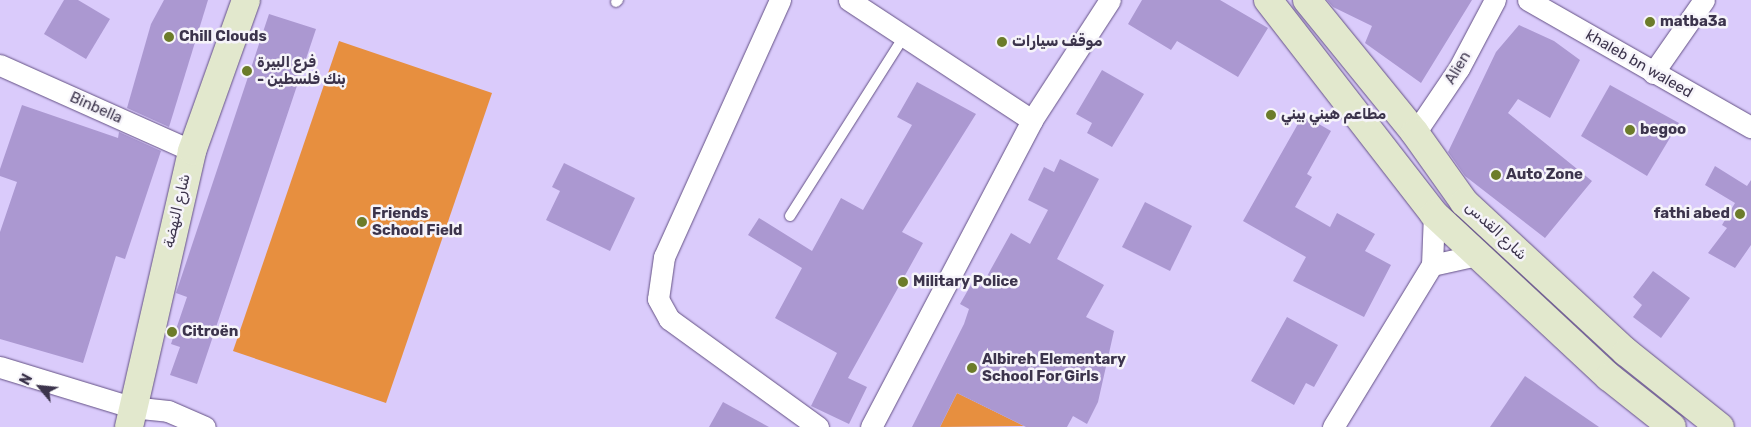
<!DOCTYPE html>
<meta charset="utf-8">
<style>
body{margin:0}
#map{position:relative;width:1751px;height:427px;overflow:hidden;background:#dacbfb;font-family:Rubik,"Noto Naskh Arabic",sans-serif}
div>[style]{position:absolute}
.green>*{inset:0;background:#e78f3f}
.building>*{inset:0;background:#ab98d1}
.roads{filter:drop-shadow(0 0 1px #635084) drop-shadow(0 0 1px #635084)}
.service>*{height:10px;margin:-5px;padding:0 5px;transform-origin:5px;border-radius:5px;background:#fff}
.minor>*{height:21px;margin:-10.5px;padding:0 10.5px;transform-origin:10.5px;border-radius:10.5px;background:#fff}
.secondary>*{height:28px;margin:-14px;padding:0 14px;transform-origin:14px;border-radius:14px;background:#e2e8cd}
.dots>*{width:14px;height:14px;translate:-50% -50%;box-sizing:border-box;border:2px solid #f6f4fa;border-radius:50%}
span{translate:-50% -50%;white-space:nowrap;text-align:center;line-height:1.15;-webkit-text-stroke:5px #f6f4fa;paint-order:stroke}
.poi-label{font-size:15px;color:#3c344c;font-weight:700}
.left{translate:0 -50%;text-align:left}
.right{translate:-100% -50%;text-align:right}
.street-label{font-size:15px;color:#3c344c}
.north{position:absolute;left:15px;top:362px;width:50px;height:50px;-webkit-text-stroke:4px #f6f4fa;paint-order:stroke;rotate:298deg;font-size:14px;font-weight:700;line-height:20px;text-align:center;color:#3c344c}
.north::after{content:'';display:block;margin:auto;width:18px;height:22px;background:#3c344c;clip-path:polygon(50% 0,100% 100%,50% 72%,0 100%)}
</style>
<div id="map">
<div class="green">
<div style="clip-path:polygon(339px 41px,492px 93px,386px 403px,233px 351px)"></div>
<div style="clip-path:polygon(957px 393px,1024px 426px,940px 427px)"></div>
</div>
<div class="building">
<div style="clip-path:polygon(64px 0,78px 0,110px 19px,86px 59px,44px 34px)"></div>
<div style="clip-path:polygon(164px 0,208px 0,169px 127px,127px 108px,151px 24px)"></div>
<div style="clip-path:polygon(1142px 0,1220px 0,1268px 28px,1238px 77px,1177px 41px,1171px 50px,1128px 24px)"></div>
<div style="clip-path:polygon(1327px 0,1472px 0,1421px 83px,1365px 43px,1372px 26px,1333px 7px)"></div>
<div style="clip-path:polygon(269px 14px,316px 29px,197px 384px,170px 375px,180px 347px,171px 344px,187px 297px,176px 293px)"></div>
<div style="clip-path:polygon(1519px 25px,1554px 41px,1580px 60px,1550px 118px,1518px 99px,1508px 113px,1592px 181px,1545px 238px,1465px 176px,1448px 152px,1496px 52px)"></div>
<div style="clip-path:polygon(1102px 70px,1144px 94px,1112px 147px,1087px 133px,1092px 123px,1076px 114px)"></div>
<div style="clip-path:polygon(917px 82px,976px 114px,902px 232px,923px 243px,848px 378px,867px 387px,849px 424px,811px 406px,837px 353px,775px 318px,802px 268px,748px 235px,759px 218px,812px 251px,841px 198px,863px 210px,912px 125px,897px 117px)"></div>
<div style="clip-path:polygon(1610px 85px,1679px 123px,1647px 176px,1581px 136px)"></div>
<div style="clip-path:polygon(22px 105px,118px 138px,119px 132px,161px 151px,125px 259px,116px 256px,83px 363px,0 339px,0 232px,17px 182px,0 176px,0 169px)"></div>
<div style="clip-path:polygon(1303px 115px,1331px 131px,1307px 174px,1312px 177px,1295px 207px,1330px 227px,1337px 213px,1375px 234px,1365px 251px,1391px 265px,1364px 317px,1293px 281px,1306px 257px,1243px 221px)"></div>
<div style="clip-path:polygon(1060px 159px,1099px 179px,1057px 259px,1104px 285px,1086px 317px,1114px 331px,1098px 402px,1087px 424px,1073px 416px,1067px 427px,1026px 427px,957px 393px,940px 427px,912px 427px,964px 324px,969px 309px,960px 304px,972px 283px,981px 287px,1011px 233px,1030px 244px,1048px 210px,1028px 200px,1044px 167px,1054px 172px)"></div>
<div style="clip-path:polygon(564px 163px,635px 198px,610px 251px,546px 220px,560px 191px,552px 187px)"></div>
<div style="clip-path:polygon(1715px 166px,1747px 186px,1751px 180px,1751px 245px,1735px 268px,1708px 253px,1727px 228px,1722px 225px,1735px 203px,1705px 185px)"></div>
<div style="clip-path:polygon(1145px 202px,1192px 226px,1170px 271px,1122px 247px)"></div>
<div style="clip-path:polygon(1653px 271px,1690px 298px,1661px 338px,1633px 317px,1642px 305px,1633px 297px)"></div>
<div style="clip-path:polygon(1287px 317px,1338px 345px,1314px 387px,1306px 383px,1294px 405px,1251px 381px)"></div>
<div style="clip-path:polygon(1525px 376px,1599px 427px,1490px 427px)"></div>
<div style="clip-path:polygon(723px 402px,769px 427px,709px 427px)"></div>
</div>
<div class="roads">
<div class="service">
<div style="left:616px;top:2px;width:3px;rotate:-45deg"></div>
<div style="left:790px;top:216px;width:214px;rotate:-57.6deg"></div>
</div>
<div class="minor">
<div style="left:780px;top:0;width:282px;rotate:114.3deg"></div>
<div style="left:664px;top:257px;width:42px;rotate:98.1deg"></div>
<div style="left:658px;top:299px;width:23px;rotate:61deg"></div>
<div style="left:669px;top:319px;width:184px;rotate:35.9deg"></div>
<div style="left:849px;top:0;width:219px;rotate:33.3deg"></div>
<div style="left:1528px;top:0;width:257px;rotate:29.7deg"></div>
<div style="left:0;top:65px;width:210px;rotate:24.1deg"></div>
<div style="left:1653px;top:73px;width:89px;rotate:-55.1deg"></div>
<div style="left:1415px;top:133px;width:78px;rotate:-55.9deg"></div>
<div style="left:1459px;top:68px;width:77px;rotate:-62.1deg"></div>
<div style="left:1432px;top:265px;width:46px;rotate:-12.5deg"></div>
<div style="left:0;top:367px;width:137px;rotate:17deg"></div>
<div style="left:131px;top:407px;width:37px;rotate:6deg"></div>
<div style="left:168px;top:411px;width:40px;rotate:23.4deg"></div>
<div style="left:871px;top:427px;width:347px;rotate:-62.3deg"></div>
<div style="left:1032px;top:120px;width:143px;rotate:-57deg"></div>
<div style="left:1333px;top:427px;width:190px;rotate:-58.6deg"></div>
<div style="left:1432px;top:265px;width:51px;rotate:-87.8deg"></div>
</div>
<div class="secondary">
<div style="left:1268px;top:0;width:271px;rotate:52.2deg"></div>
<div style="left:1434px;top:214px;width:239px;rotate:43deg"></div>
<div style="left:1609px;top:377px;width:80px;rotate:38.4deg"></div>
<div style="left:1307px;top:0;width:171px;rotate:50.9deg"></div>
<div style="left:1415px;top:133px;width:85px;rotate:54.6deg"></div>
<div style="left:1464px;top:202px;width:221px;rotate:42.8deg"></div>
<div style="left:1626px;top:352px;width:120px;rotate:38.6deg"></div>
<div style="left:129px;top:427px;width:283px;rotate:-77.1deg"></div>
<div style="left:192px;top:151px;width:160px;rotate:-70.3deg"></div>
</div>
</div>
<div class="dots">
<div style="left:1650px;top:22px;background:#6c7c2a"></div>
<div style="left:169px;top:37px;background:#6c7c2a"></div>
<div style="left:1002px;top:42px;background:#6c7c2a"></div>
<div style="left:247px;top:71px;background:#6c7c2a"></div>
<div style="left:1271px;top:115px;background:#6c7c2a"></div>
<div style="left:1630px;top:130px;background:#6c7c2a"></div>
<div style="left:1496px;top:175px;background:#6c7c2a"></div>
<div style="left:1740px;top:214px;background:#6c7c2a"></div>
<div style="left:362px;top:222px;background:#6c7c2a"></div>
<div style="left:903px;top:282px;background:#6c7c2a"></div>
<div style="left:172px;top:332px;background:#6c7c2a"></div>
<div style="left:972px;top:368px;background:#6c7c2a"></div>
</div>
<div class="poi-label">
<span class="left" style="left:1660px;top:22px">matba3a</span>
<span class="left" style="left:179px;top:37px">Chill Clouds</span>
<span class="left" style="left:1012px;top:42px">موقف سيارات</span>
<span class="left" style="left:257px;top:71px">فرع البيرة<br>- بنك فلسطين</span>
<span class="left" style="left:1281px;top:115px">مطاعم هيني بيني</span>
<span class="left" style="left:1640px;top:130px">begoo</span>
<span class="left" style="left:1506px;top:175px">Auto Zone</span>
<span class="left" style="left:372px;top:222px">Friends<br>School Field</span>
<span class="right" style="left:1730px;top:214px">fathi abed</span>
<span class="left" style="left:913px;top:282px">Military Police</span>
<span class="left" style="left:182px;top:332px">Citroën</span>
<span class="left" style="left:982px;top:368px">Albireh Elementary<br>School For Girls</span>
</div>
<div class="street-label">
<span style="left:1639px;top:64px;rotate:30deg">khaleb bn waleed</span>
<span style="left:1458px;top:68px;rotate:-59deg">Alien</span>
<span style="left:96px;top:108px;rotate:24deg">Binbella</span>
<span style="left:177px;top:211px;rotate:-77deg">شارع النهضة</span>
<span style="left:1496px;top:231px;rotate:43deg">شارع القدس</span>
</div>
<div class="north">N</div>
</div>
